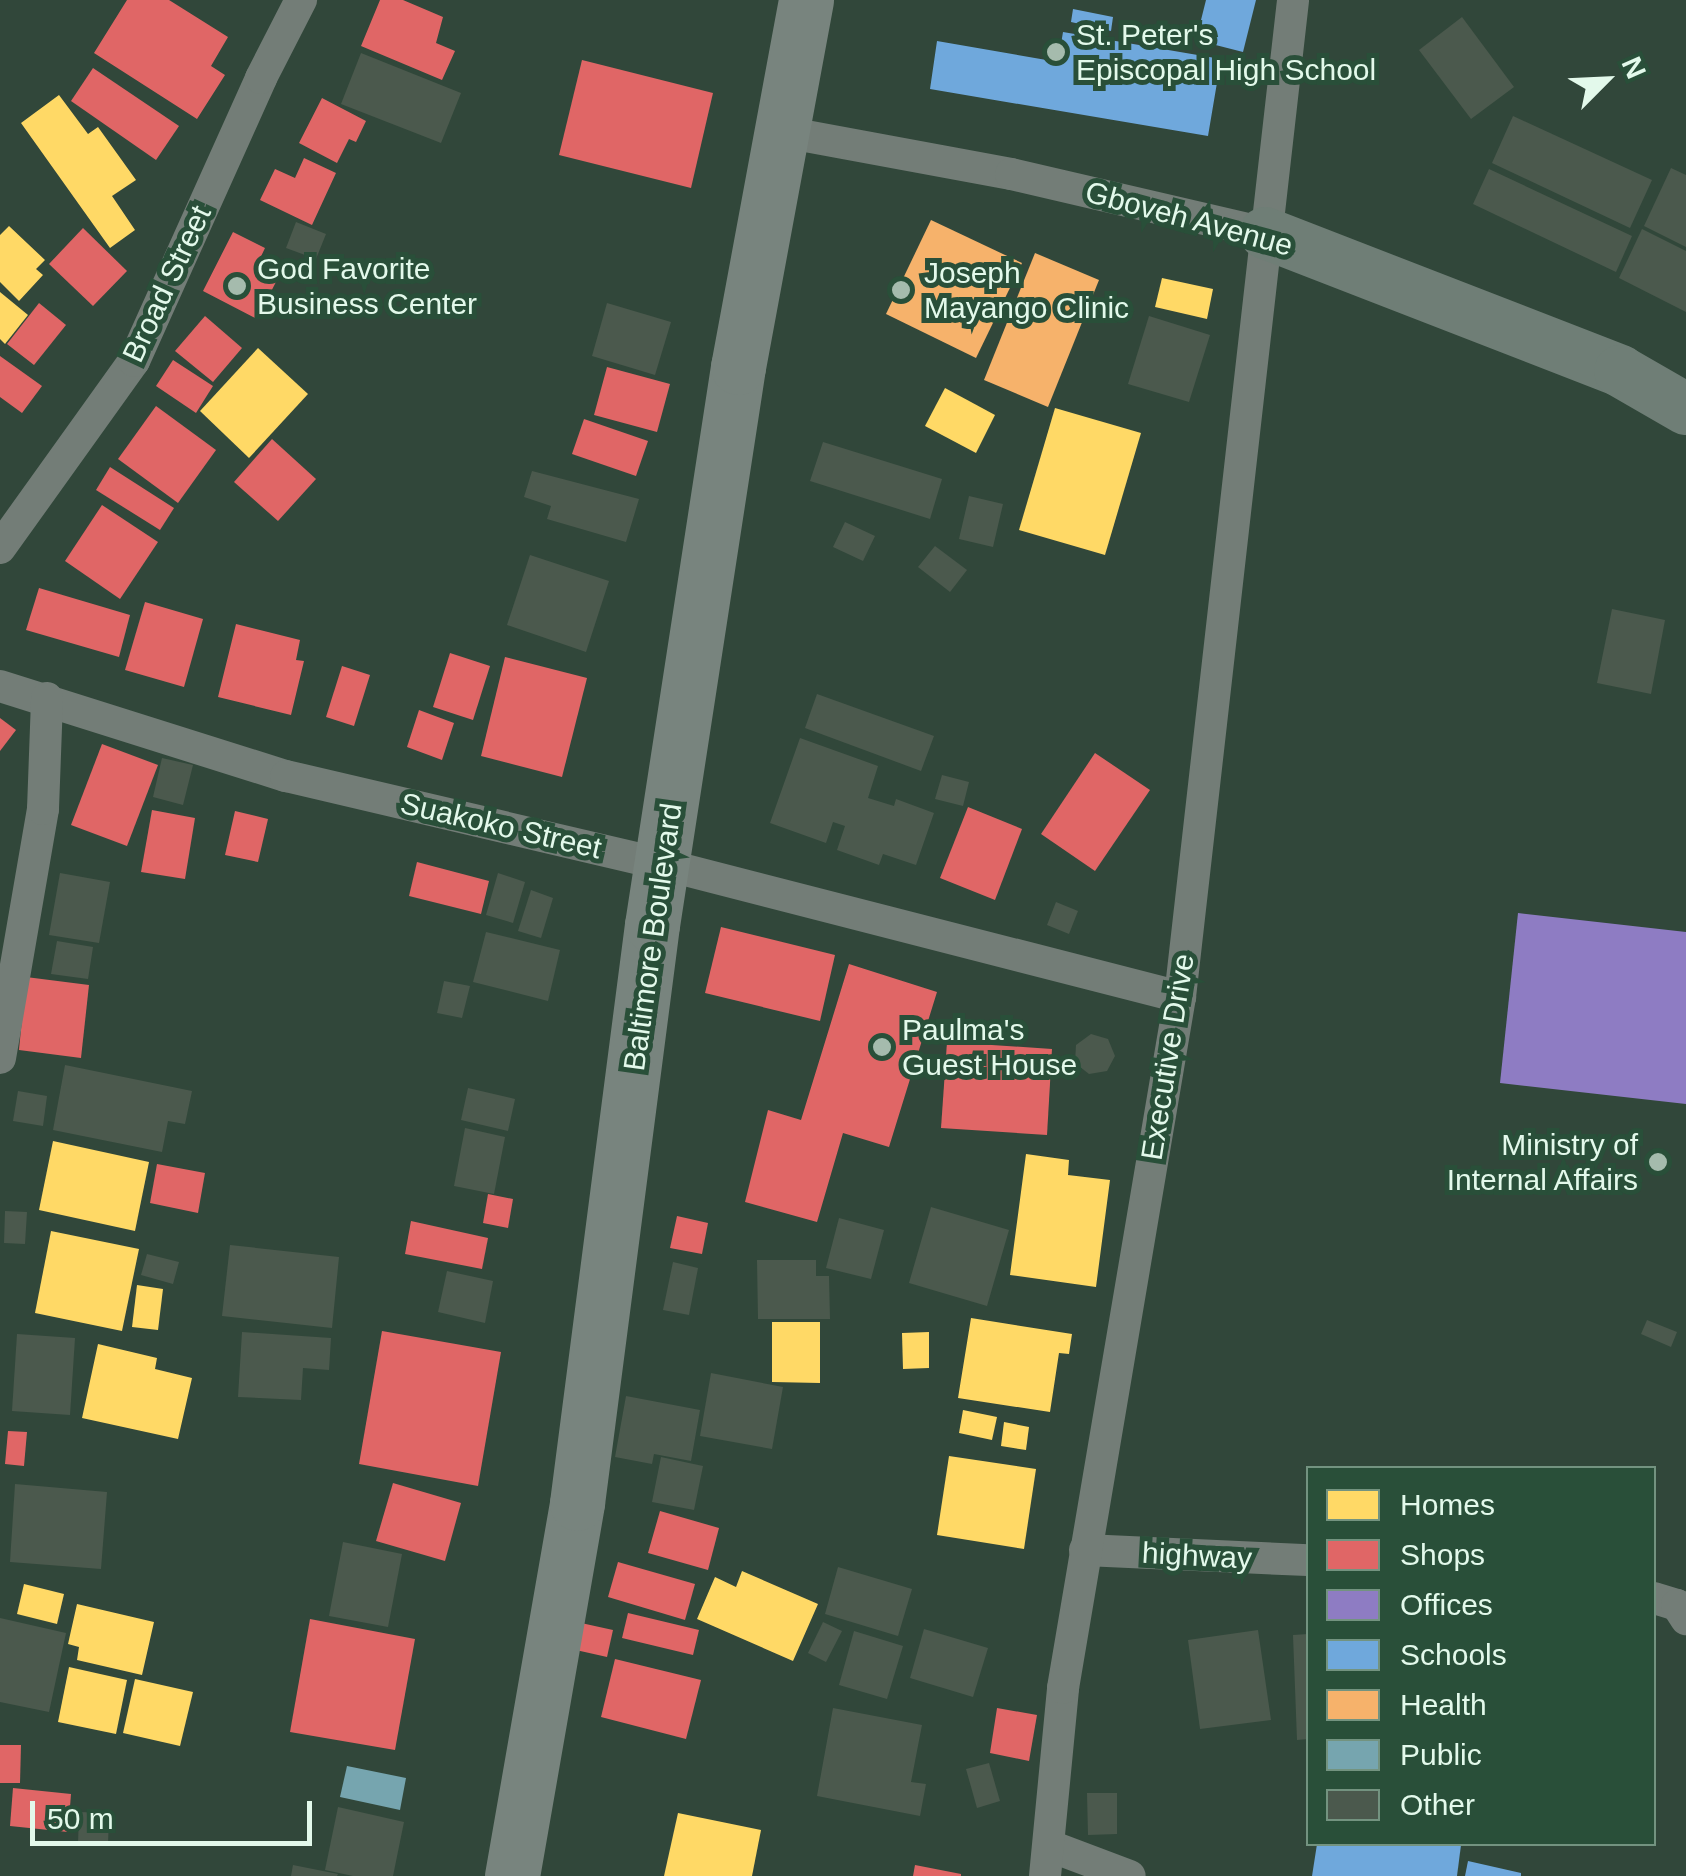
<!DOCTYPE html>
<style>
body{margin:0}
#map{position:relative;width:1686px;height:1876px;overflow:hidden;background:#31473a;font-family:Helvetica,sans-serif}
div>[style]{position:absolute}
.homes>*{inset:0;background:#ffd966}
.shops>*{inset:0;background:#e06666}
.offices>*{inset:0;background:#8e7cc3}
.schools>*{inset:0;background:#6fa8dc}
.health>*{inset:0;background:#f6b26b}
.public>*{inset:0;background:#76a5af}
.building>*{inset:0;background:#4b594d}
.street>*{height:32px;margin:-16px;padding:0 16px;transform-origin:16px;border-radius:16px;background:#737d77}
.primary>*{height:52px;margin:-26px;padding:0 26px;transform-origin:26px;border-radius:26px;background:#6f7e76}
.highway>*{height:55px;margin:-27.5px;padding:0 27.5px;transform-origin:27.5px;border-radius:27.5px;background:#78847e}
.dots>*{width:28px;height:28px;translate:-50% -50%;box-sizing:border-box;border:5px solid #294f39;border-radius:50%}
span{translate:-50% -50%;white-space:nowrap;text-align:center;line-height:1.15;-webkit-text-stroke:10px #294f39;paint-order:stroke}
.poi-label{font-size:30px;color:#e3f9eb}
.left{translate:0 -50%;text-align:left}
.right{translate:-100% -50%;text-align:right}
.street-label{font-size:30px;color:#e3f9eb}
.legend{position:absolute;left:1306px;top:1466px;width:350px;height:380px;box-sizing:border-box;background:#294f39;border:2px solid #739380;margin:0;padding:12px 18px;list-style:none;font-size:30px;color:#e3f9eb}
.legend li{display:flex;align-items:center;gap:20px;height:50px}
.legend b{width:50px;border:2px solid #739380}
.north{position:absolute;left:1556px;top:30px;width:100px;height:100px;-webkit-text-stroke:8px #294f39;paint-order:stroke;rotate:66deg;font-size:28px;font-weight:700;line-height:40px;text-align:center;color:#e3f9eb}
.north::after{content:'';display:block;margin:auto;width:35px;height:45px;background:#e3f9eb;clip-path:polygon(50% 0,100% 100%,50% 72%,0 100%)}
.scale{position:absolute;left:30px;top:1801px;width:282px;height:45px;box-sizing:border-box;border:5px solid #e3f9eb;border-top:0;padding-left:12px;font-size:30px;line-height:35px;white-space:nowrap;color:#e3f9eb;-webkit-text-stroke:8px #294f39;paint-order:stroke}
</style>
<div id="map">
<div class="homes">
<div style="clip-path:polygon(59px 95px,88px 134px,98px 127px,136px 180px,112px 196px,135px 230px,110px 248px,21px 123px)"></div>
<div style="clip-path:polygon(9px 226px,45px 260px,36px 269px,43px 275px,19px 301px,0 282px,0 235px)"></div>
<div style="clip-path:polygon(1162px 278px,1213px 289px,1207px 319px,1155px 307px)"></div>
<div style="clip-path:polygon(0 292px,28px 315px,5px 344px,0 339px)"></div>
<div style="clip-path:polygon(258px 348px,308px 394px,249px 458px,200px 411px)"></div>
<div style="clip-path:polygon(945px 388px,995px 415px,976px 453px,925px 426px)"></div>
<div style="clip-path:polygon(1055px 408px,1141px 433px,1105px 555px,1019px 530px)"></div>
<div style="clip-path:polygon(53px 1141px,149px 1162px,135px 1231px,39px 1210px)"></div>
<div style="clip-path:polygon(1026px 1154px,1069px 1160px,1068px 1175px,1110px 1180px,1096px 1287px,1010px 1275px)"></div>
<div style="clip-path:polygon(51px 1231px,139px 1249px,122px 1331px,35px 1313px)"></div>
<div style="clip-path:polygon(137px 1285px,163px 1289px,158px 1330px,132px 1327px)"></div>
<div style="clip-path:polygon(971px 1318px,1072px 1334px,1069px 1354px,1059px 1353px,1050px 1412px,958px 1398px)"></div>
<div style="clip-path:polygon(772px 1322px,820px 1322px,820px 1383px,772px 1382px)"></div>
<div style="clip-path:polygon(929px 1332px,929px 1368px,903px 1369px,902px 1333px)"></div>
<div style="clip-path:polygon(98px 1344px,157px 1358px,155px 1369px,192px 1378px,178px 1439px,82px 1418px)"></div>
<div style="clip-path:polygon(963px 1410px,997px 1417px,992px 1440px,959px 1433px)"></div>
<div style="clip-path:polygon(1004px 1422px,1029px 1427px,1026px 1450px,1001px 1446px)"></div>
<div style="clip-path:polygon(949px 1456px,1036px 1469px,1024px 1549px,937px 1535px)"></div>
<div style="clip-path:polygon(742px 1571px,818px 1604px,793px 1661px,697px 1619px,715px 1577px,736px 1587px)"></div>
<div style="clip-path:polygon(24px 1584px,64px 1594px,57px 1624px,17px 1614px)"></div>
<div style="clip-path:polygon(77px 1604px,154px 1622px,142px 1675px,77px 1660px,79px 1647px,68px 1644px)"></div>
<div style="clip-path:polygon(69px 1667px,127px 1680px,116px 1734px,58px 1722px)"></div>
<div style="clip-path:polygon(135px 1679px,193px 1692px,180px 1746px,123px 1733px)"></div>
<div style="clip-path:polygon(678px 1813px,761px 1830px,752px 1876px,664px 1876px)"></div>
</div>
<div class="shops">
<div style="clip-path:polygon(127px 0,169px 0,228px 37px,211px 66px,225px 75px,197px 119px,94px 53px)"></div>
<div style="clip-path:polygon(380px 0,403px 0,443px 17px,436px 43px,455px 51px,442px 80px,361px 46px)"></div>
<div style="clip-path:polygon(582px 60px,713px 93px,691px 188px,559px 155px)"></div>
<div style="clip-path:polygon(93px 68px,179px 126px,156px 160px,71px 101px)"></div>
<div style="clip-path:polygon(322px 98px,366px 121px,356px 142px,349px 139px,337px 163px,299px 143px)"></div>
<div style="clip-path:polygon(304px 158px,336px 173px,312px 225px,260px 200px,275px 169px,295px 178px)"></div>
<div style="clip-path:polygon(83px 228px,127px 271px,93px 306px,49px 264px)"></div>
<div style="clip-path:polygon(233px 232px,265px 248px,256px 267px,278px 278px,257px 319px,203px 291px)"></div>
<div style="clip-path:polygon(39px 303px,66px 325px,34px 365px,7px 344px)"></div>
<div style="clip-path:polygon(205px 316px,242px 348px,213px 382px,175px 351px)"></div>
<div style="clip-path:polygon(0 356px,42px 386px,22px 413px,0 397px)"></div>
<div style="clip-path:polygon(173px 360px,213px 386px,196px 413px,156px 386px)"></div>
<div style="clip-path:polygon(607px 367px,670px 384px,657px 432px,594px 415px)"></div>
<div style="clip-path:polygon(156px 406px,216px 450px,178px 503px,118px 459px)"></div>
<div style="clip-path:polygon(584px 419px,648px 441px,636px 476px,572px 454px)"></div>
<div style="clip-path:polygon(272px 439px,316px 479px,278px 521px,234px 482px)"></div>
<div style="clip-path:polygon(110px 467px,174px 508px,160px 530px,96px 490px)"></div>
<div style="clip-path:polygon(102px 505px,158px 542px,120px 599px,65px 561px)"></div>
<div style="clip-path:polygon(39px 588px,130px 615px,119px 657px,26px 630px)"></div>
<div style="clip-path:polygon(145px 602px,203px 619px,184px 687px,125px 670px)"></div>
<div style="clip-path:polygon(236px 624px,300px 640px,296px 660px,304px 661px,291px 715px,218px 697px)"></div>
<div style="clip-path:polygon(450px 653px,490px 666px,473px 720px,433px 707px)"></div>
<div style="clip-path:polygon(505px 657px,587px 678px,562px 777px,481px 756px)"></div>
<div style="clip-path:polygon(342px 666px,370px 675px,354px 726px,326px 717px)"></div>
<div style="clip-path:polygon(419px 710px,454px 723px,442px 760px,407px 747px)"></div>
<div style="clip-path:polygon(0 718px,16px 730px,0 751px)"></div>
<div style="clip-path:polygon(102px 744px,158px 765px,127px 846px,71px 825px)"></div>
<div style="clip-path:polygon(1095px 753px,1150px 790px,1095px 871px,1041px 834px)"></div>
<div style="clip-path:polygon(968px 807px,1022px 829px,995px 900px,940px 878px)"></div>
<div style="clip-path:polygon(152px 810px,195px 818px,185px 879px,141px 872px)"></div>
<div style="clip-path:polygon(235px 811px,268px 819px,258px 862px,225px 855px)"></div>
<div style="clip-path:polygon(417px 862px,489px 881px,481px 914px,409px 896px)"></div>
<div style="clip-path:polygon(721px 927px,835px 955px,820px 1021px,705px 993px)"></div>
<div style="clip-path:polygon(849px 964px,937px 992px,889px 1147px,843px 1133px,817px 1222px,745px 1202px,768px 1110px,801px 1120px)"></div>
<div style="clip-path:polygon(26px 977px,89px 985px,81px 1058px,19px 1050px)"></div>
<div style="clip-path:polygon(947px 1042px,1052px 1049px,1047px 1135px,941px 1128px)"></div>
<div style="clip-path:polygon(157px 1164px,205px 1173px,198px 1213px,150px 1203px)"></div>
<div style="clip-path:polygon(488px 1194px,513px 1199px,508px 1228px,483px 1223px)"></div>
<div style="clip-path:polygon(677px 1216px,708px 1223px,702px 1254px,670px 1248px)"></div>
<div style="clip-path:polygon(411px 1221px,488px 1238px,482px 1269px,405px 1254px)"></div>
<div style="clip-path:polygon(382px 1331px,501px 1352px,478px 1486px,359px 1464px)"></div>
<div style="clip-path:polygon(8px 1431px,27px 1432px,24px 1466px,5px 1464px)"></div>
<div style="clip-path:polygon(393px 1483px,461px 1503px,445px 1561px,376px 1541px)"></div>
<div style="clip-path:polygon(660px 1511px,719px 1528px,708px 1570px,648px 1553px)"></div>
<div style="clip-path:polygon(618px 1562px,695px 1584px,685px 1620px,608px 1597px)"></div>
<div style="clip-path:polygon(628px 1613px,699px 1630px,693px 1655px,622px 1638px)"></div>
<div style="clip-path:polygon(310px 1619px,415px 1639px,395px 1750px,290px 1732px)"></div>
<div style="clip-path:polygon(572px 1621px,613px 1630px,607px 1657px,567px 1648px)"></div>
<div style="clip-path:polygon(615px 1659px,701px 1680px,686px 1739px,601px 1717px)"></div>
<div style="clip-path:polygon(997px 1708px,1037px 1715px,1029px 1761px,990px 1753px)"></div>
<div style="clip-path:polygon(0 1745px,21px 1745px,20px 1783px,0 1783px)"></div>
<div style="clip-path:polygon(13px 1788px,71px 1794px,68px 1832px,10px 1826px)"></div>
<div style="clip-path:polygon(915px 1865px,961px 1874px,961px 1876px,913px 1876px)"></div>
</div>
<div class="offices">
<div style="clip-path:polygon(1518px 913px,1686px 932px,1686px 1104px,1500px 1083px)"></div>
</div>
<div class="schools">
<div style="clip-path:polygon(1206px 0,1256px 0,1243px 52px,1196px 40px)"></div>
<div style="clip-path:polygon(1073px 9px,1113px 17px,1111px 31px,1071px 22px)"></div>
<div style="clip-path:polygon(1063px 32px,1221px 59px,1208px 136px,930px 89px,937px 41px,1058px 62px)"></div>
<div style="clip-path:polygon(1317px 1844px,1450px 1844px,1461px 1845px,1457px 1876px,1312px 1876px)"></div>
<div style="clip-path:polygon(1468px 1861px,1521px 1873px,1521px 1876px,1465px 1876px)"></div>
</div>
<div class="health">
<div style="clip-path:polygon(931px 220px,1022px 263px,976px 358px,886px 314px)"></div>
<div style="clip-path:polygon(1035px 253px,1099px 280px,1048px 407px,984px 380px)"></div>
</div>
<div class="public">
<div style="clip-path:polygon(347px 1766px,406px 1778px,400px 1810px,340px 1797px)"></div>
</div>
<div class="building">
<div style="clip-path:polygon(1462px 17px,1514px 87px,1471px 119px,1419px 50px)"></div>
<div style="clip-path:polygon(361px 53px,461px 93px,441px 143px,341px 104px)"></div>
<div style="clip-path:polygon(1513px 116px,1652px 180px,1630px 228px,1492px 163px)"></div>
<div style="clip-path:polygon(1671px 168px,1686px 175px,1686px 247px,1644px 226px)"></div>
<div style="clip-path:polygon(1489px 169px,1632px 236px,1616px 272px,1473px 204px)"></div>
<div style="clip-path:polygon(296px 222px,326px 234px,316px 259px,286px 248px)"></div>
<div style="clip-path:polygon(1642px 229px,1686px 251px,1686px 312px,1619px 278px)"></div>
<div style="clip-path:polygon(607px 303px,671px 322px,655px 375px,592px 356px)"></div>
<div style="clip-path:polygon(1149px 316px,1210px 335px,1189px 402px,1128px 384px)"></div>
<div style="clip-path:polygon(823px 442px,942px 479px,930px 519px,810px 481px)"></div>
<div style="clip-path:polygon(532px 471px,639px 499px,626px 542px,547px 519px,551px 506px,524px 497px)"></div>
<div style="clip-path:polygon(969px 496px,1003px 504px,993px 547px,959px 539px)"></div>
<div style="clip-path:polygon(845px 522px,875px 536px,863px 561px,833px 547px)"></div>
<div style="clip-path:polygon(935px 546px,967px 570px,950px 592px,918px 567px)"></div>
<div style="clip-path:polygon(530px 555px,609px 581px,586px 652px,507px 625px)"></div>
<div style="clip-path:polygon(1612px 609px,1665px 620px,1651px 694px,1597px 683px)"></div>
<div style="clip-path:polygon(817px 694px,934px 736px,921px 771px,805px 728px)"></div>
<div style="clip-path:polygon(800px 738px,878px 766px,868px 798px,894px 806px,896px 799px,934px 813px,916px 865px,883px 854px,879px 865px,837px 850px,845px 826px,833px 822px,826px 843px,770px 823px)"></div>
<div style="clip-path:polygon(162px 758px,193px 765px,183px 805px,153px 797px)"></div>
<div style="clip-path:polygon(942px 775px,969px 782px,963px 806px,935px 799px)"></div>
<div style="clip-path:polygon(60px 873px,110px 882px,99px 943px,49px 935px)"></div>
<div style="clip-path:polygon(498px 873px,525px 882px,513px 923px,486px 915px)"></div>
<div style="clip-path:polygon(531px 890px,553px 898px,541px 938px,518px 931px)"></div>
<div style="clip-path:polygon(1056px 902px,1078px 911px,1069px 934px,1047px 925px)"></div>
<div style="clip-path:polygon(486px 932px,560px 950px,548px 1001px,473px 982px)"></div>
<div style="clip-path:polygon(57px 941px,93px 947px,88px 979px,51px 974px)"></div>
<div style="clip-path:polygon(444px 981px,470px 986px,462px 1018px,437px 1013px)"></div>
<div style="clip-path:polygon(1091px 1034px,1108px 1039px,1115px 1056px,1107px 1071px,1089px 1074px,1075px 1063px,1076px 1045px)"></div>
<div style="clip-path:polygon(65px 1065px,192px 1091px,185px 1124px,168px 1121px,162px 1152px,53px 1130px)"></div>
<div style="clip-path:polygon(468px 1088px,515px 1099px,508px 1131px,461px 1120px)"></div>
<div style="clip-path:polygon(18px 1091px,47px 1096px,43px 1126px,13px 1121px)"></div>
<div style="clip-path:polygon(465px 1128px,505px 1137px,494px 1194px,454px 1186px)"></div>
<div style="clip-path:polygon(931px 1207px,1009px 1230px,987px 1306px,909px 1283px)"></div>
<div style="clip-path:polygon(5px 1211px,27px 1212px,25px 1244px,4px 1243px)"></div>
<div style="clip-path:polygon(839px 1218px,884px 1230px,871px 1279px,826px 1268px)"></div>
<div style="clip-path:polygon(230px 1245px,339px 1257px,332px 1328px,222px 1316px)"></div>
<div style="clip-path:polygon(147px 1254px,179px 1262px,173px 1284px,141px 1275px)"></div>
<div style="clip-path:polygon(757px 1260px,816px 1260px,816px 1276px,829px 1276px,830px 1319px,758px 1319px)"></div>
<div style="clip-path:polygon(673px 1262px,698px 1268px,689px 1315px,663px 1310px)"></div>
<div style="clip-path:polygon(447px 1271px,493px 1281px,485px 1323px,438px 1312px)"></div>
<div style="clip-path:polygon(1647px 1320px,1677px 1332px,1671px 1347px,1641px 1334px)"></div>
<div style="clip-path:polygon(242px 1332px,331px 1338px,329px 1370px,303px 1368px,301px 1400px,238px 1397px)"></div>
<div style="clip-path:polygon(17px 1334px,75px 1338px,70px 1415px,12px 1411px)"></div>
<div style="clip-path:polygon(711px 1373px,783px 1387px,772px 1449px,700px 1436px)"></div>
<div style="clip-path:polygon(626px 1396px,700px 1410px,691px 1461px,654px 1454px,652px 1464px,615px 1457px)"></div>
<div style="clip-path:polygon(661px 1457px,703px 1466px,694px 1510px,652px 1502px)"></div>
<div style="clip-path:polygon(15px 1484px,107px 1492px,101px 1569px,10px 1562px)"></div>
<div style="clip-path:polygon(343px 1542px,402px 1554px,388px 1627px,329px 1616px)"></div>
<div style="clip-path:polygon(838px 1567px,912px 1589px,898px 1636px,825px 1614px)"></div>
<div style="clip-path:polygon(0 1618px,66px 1633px,49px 1712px,0 1702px)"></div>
<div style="clip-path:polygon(823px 1622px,842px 1631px,826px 1662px,808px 1653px)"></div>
<div style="clip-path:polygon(924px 1629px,988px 1648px,973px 1697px,910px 1678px)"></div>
<div style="clip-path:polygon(1258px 1630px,1271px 1720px,1200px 1729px,1188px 1640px)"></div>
<div style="clip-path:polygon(854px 1631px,903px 1646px,887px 1699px,839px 1685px)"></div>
<div style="clip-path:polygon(1308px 1634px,1308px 1739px,1297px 1740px,1293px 1635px)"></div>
<div style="clip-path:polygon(833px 1708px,922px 1725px,911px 1782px,926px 1784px,920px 1816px,817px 1796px)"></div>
<div style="clip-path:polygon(989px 1763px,1000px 1801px,977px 1808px,966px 1769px)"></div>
<div style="clip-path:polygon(1087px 1793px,1117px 1793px,1117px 1834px,1088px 1835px)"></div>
<div style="clip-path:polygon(338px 1807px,404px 1822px,393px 1876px,353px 1876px,325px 1870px)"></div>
<div style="clip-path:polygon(79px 1812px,109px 1813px,108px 1846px,78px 1845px)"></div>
<div style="clip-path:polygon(293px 1865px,338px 1874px,337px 1876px,291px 1876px)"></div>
</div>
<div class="street">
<div style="left:784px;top:132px;width:231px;rotate:10.5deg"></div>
<div style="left:1011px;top:174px;width:261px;rotate:13.1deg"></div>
<div style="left:0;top:548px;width:230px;rotate:-54.4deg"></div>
<div style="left:134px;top:361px;width:310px;rotate:-65.8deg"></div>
<div style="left:261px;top:78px;width:88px;rotate:-62.9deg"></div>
<div style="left:0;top:686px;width:300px;rotate:17.5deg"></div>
<div style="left:286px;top:776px;width:386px;rotate:13.2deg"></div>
<div style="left:662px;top:864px;width:535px;rotate:14.4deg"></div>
<div style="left:0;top:1058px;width:253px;rotate:-80.2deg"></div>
<div style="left:43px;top:809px;width:111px;rotate:-87.9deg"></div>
<div style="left:1085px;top:1550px;width:223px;rotate:2.6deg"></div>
<div style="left:1654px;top:1598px;width:24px;rotate:17deg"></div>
<div style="left:1677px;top:1605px;width:17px;rotate:57deg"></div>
<div style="left:1050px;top:1846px;width:85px;rotate:20.6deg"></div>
<div style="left:1045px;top:1876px;width:189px;rotate:-84.5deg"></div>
<div style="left:1063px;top:1688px;width:701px;rotate:-80.39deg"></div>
<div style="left:1180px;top:997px;width:1003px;rotate:-83.53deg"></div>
</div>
<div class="primary">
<div style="left:1265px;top:233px;width:381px;rotate:21.2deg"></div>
<div style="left:1620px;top:371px;width:76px;rotate:29.9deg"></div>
</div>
<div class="highway">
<div style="left:512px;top:1876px;width:379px;rotate:-80.1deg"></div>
<div style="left:577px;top:1503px;width:583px;rotate:-82.61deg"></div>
<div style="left:652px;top:925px;width:565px;rotate:-81.24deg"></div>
<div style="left:738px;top:367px;width:373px;rotate:-79.5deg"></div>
</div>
<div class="dots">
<div style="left:1056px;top:52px;background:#a5bbad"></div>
<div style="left:237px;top:286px;background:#a5bbad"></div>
<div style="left:901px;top:290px;background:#a5bbad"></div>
<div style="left:882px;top:1047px;background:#a5bbad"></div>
<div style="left:1658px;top:1162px;background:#a5bbad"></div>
</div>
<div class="poi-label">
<span class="left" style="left:1076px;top:52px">St. Peter's<br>Episcopal High School</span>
<span class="left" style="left:257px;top:286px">God Favorite<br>Business Center</span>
<span class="left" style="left:924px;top:290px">Joseph<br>Mayango Clinic</span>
<span class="left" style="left:902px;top:1047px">Paulma's<br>Guest House</span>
<span class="right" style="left:1638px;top:1162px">Ministry of<br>Internal Affairs</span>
</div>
<div class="street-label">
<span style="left:1189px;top:219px;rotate:15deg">Gboveh Avenue</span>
<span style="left:167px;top:284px;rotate:-65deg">Broad Street</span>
<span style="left:501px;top:826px;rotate:13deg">Suakoko Street</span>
<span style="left:653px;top:937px;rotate:-82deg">Baltimore Boulevard</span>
<span style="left:1168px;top:1057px;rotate:-81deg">Executive Drive</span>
<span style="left:1197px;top:1556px;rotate:3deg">highway</span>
</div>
<ul class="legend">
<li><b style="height:28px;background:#ffd966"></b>Homes</li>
<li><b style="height:28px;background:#e06666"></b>Shops</li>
<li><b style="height:28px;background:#8e7cc3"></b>Offices</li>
<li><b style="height:28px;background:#6fa8dc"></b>Schools</li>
<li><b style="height:28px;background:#f6b26b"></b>Health</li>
<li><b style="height:28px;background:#76a5af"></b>Public</li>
<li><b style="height:28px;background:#4b594d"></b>Other</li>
</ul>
<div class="north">N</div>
<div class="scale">50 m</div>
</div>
